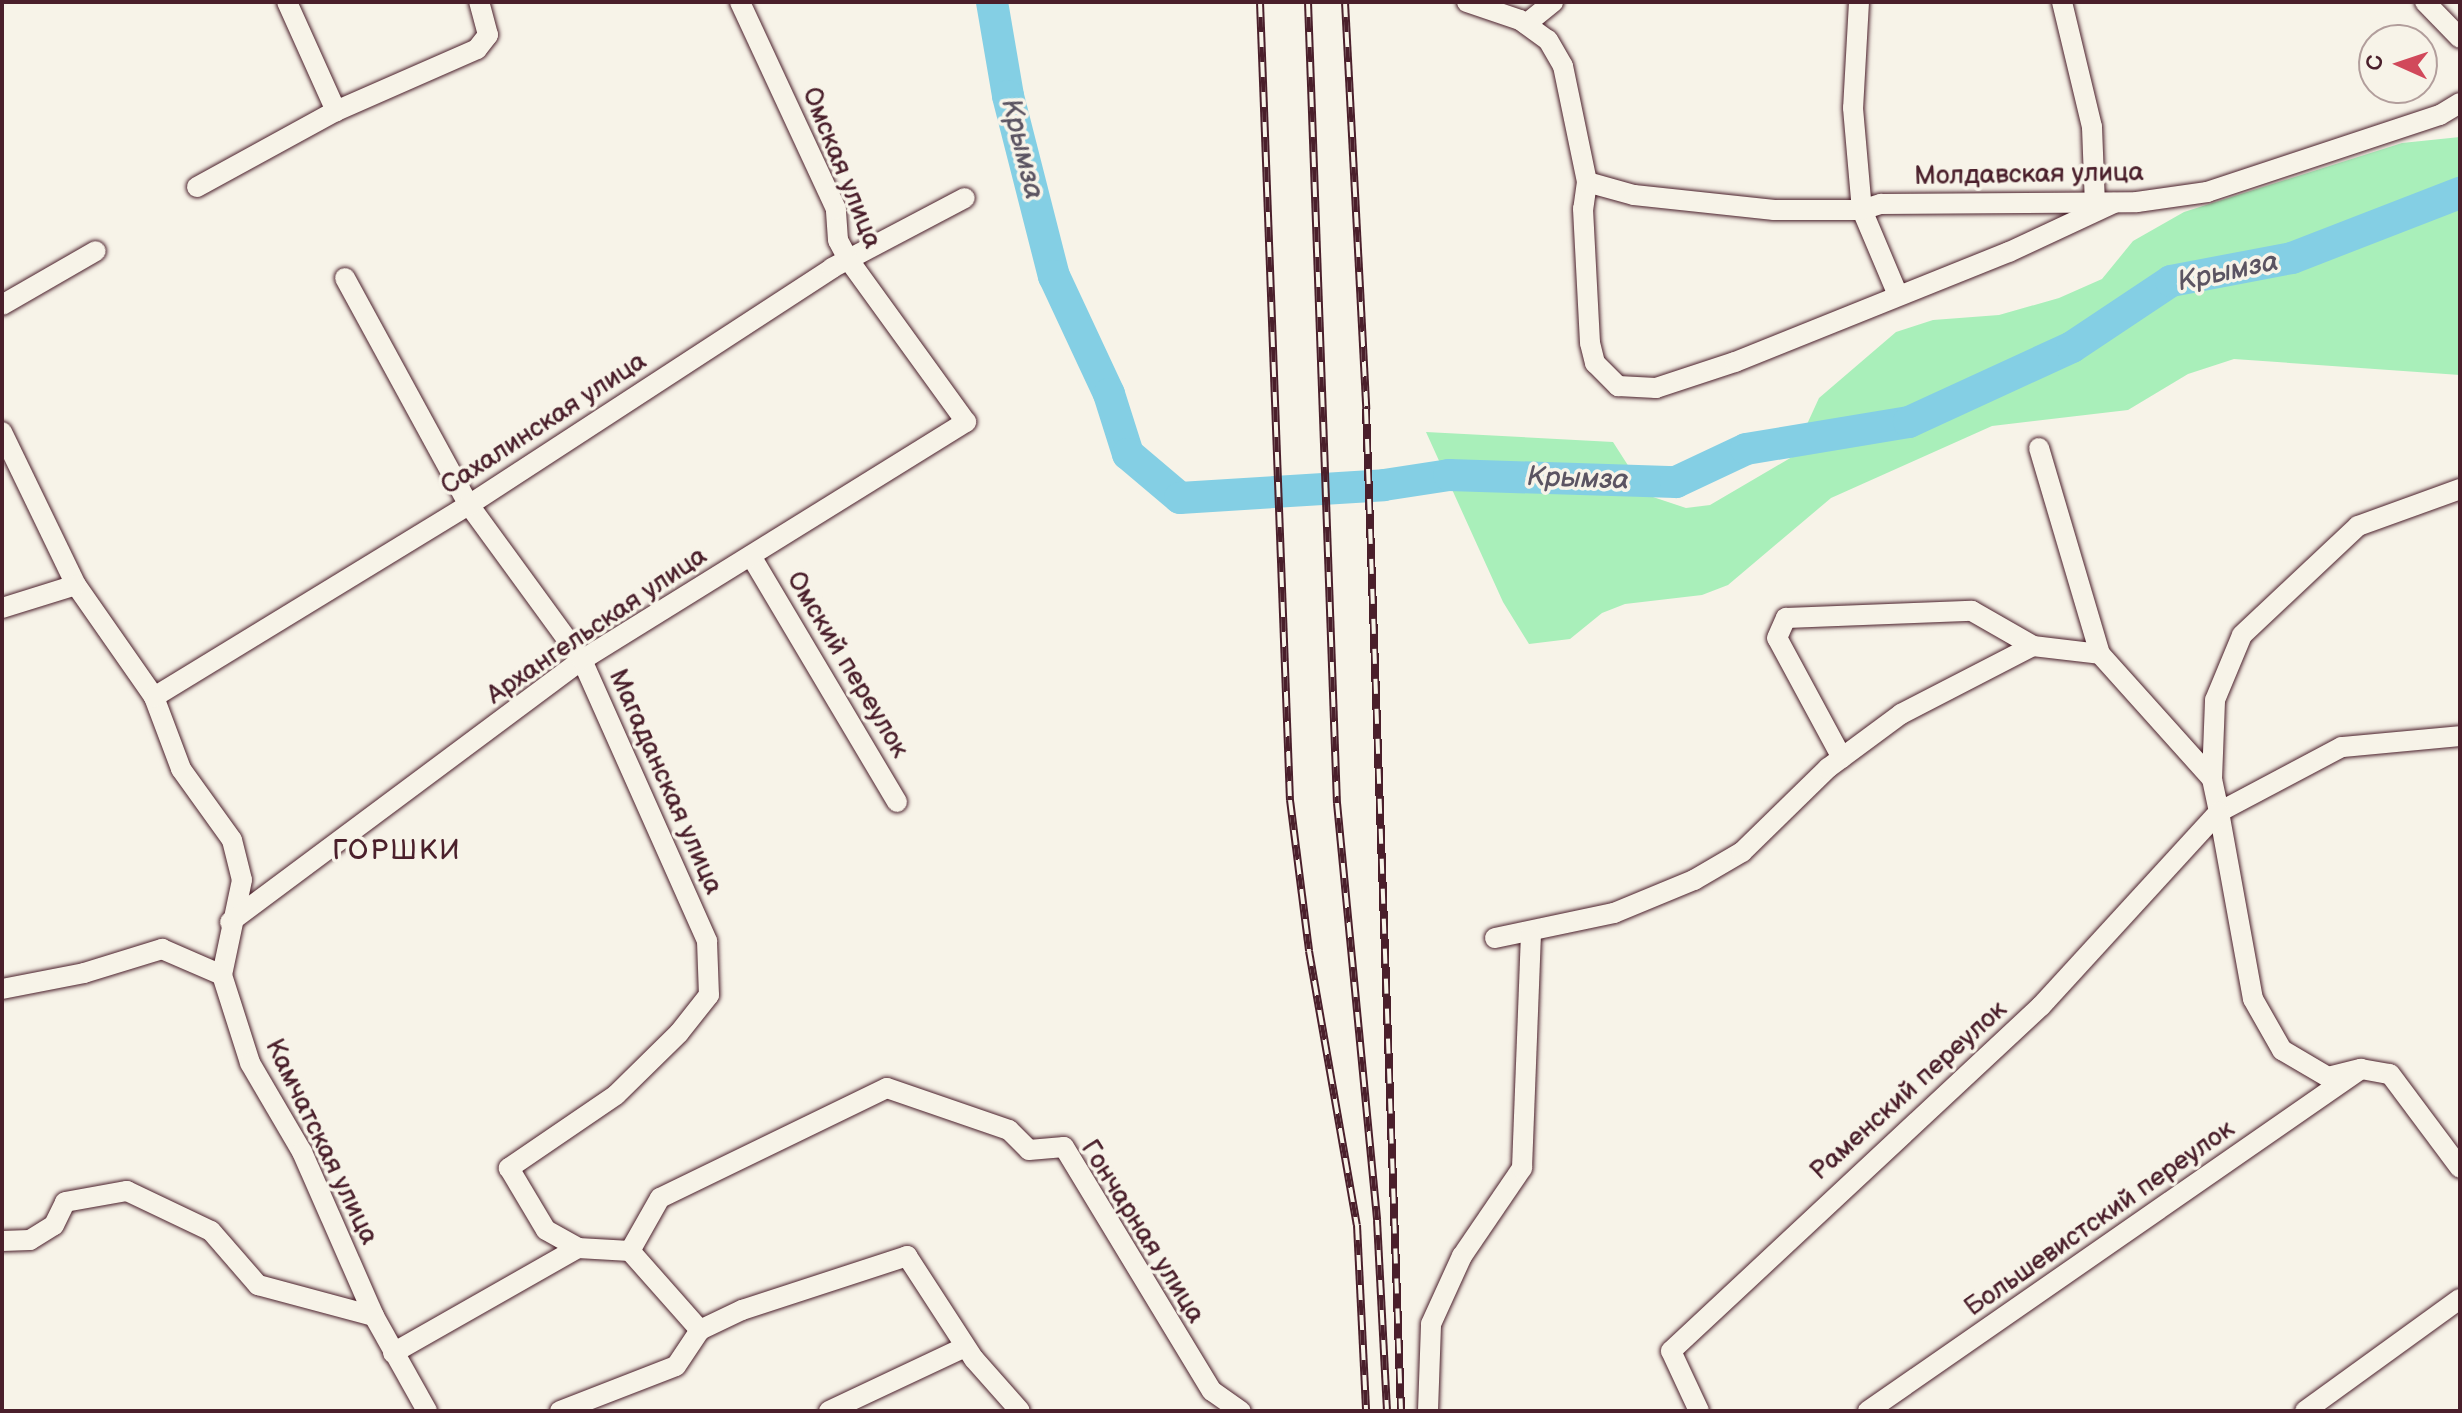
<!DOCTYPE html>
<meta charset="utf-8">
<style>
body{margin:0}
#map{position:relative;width:2462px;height:1413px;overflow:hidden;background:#f7f3e8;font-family:"Balsamiq Sans",sans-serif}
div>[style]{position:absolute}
.green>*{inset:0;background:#a9efba}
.river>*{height:32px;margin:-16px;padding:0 16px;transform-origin:16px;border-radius:16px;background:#84cfe4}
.roads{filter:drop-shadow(0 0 2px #4a1f2b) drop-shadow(0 0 2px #4a1f2b)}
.street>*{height:20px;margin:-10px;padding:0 10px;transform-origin:10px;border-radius:10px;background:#f7f3e8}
.rail>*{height:8px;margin-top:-4px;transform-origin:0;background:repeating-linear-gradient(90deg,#f7f3e8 0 15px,#4a1f2b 0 30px);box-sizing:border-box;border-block:2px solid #4a1f2b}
span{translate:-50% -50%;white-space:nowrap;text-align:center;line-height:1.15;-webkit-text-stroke:7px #f7f3e8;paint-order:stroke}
.street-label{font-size:26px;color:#4a1f2b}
.water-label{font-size:28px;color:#5b5462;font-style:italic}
.neighbourhood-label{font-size:28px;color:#4a1f2b;letter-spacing:2px}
.frame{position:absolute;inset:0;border:4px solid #4a1f2b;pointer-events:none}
.north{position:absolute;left:2358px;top:24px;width:80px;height:80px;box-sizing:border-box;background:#f7f3e8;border:2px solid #b29e9c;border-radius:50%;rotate:273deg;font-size:22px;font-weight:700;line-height:32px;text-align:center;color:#4a1f2b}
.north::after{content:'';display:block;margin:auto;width:28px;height:36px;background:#d1495b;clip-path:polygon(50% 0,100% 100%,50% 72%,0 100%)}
</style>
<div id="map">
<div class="green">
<div style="clip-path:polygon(2460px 137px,2460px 375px,2234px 359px,2188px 374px,2128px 410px,1992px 426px,1831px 498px,1728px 585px,1702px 595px,1625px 604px,1602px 613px,1570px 639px,1529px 644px,1503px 602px,1426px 432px,1613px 442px,1647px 495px,1686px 508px,1710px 505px,1792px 457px,1819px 398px,1896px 332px,1933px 320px,1999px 315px,2059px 298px,2102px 279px,2133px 241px,2184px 212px,2402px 143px)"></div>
</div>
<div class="river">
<div style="left:992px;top:2px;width:95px;rotate:80.3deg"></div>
<div style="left:1008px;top:96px;width:186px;rotate:75.7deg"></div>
<div style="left:1054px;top:276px;width:130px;rotate:65deg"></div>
<div style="left:1109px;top:394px;width:63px;rotate:72.4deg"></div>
<div style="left:1128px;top:454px;width:68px;rotate:40.2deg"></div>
<div style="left:1180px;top:498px;width:204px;rotate:-3.6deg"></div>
<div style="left:1384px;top:485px;width:66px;rotate:-8.7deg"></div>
<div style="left:1449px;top:475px;width:227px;rotate:1.8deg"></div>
<div style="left:1676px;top:482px;width:77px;rotate:-25.2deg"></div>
<div style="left:1746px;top:449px;width:165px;rotate:-9.4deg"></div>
<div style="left:1909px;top:422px;width:179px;rotate:-24.7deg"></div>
<div style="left:2072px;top:347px;width:119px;rotate:-33.7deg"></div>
<div style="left:2171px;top:281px;width:123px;rotate:-10.8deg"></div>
<div style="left:2292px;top:258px;width:180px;rotate:-21.2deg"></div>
</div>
<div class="roads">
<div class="street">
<div style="left:287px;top:2px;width:120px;rotate:65.8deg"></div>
<div style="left:1467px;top:2px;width:56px;rotate:18.8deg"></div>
<div style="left:1520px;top:20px;width:34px;rotate:36deg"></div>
<div style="left:1548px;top:40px;width:30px;rotate:60deg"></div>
<div style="left:1563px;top:66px;width:118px;rotate:78.3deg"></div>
<div style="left:1587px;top:182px;width:27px;rotate:98deg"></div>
<div style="left:1583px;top:209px;width:134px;rotate:87deg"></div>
<div style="left:1590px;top:343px;width:21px;rotate:76deg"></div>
<div style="left:1595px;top:363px;width:33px;rotate:45deg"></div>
<div style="left:1618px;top:386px;width:38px;rotate:3deg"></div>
<div style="left:1656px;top:388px;width:83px;rotate:-18.2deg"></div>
<div style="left:1735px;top:362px;width:295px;rotate:-21.9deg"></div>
<div style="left:2009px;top:252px;width:116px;rotate:-25deg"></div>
<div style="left:1859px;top:2px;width:106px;rotate:93.2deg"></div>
<div style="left:1853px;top:108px;width:102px;rotate:85deg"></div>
<div style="left:1862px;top:210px;width:90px;rotate:67.1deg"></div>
<div style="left:2062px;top:2px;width:129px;rotate:76.5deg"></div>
<div style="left:2092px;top:127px;width:77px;rotate:87.8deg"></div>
<div style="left:2425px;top:2px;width:50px;rotate:45.8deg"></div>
<div style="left:1526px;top:24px;width:35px;rotate:-39deg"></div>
<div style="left:1587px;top:182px;width:49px;rotate:15.5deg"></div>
<div style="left:1634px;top:195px;width:141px;rotate:6.1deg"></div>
<div style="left:1774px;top:210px;width:88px"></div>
<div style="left:1862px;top:210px;width:20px;rotate:-18deg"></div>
<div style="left:1881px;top:204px;width:256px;rotate:-0.4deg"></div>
<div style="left:2137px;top:202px;width:71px;rotate:-8.1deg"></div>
<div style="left:2207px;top:192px;width:245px;rotate:-18.3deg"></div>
<div style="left:2440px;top:115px;width:23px;rotate:-31deg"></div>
<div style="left:197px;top:187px;width:158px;rotate:-28.7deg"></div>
<div style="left:336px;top:111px;width:154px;rotate:-23.7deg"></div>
<div style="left:477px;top:49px;width:18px;rotate:-52deg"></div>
<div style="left:488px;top:35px;width:34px;rotate:-105deg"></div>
<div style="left:345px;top:278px;width:259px;rotate:61.4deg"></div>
<div style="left:469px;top:505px;width:192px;rotate:53.9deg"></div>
<div style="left:582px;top:660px;width:308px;rotate:66deg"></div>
<div style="left:707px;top:941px;width:54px;rotate:87.9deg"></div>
<div style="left:709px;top:995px;width:48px;rotate:128.3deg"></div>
<div style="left:679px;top:1033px;width:88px;rotate:135.5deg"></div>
<div style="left:616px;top:1095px;width:130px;rotate:145.7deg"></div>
<div style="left:509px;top:1168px;width:72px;rotate:59.2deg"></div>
<div style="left:546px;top:1230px;width:37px;rotate:29deg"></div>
<div style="left:578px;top:1248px;width:52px;rotate:3.3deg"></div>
<div style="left:2px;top:305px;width:108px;rotate:-29.9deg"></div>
<div style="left:2px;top:432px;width:170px;rotate:64.2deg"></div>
<div style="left:76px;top:585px;width:136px;rotate:55.1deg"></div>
<div style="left:154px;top:697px;width:77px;rotate:69.4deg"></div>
<div style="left:181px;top:769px;width:87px;rotate:54.3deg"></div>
<div style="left:232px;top:840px;width:41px;rotate:76deg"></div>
<div style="left:242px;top:880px;width:97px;rotate:101.9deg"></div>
<div style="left:222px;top:975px;width:92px;rotate:72.3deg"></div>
<div style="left:250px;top:1063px;width:103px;rotate:59.7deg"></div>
<div style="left:302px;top:1152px;width:179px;rotate:66.3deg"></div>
<div style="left:374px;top:1316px;width:109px;rotate:60.8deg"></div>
<div style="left:2039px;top:448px;width:215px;rotate:73.5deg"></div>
<div style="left:2100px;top:654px;width:168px;rotate:48.1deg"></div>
<div style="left:2212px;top:779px;width:34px;rotate:78deg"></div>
<div style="left:2219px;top:812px;width:139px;rotate:-27.9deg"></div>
<div style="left:2342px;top:747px;width:119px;rotate:-5.3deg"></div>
<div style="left:751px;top:556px;width:286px;rotate:59.3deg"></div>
<div style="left:2px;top:608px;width:77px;rotate:-17.3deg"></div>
<div style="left:154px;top:697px;width:369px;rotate:-31.4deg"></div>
<div style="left:469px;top:505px;width:434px;rotate:-33.1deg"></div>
<div style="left:832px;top:268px;width:150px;rotate:-27.8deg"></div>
<div style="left:1842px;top:758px;width:136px;rotate:-118.4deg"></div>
<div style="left:1777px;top:638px;width:22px;rotate:-66deg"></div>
<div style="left:1786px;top:618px;width:186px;rotate:-2.2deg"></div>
<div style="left:1972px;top:611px;width:70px;rotate:29.8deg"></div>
<div style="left:2212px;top:779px;width:79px;rotate:-87.8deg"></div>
<div style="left:2215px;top:700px;width:70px;rotate:-67.4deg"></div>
<div style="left:2242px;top:635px;width:159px;rotate:-43.2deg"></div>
<div style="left:2358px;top:526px;width:109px;rotate:-19.9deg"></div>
<div style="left:2219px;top:812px;width:190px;rotate:79.7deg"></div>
<div style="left:2253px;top:999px;width:59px;rotate:60.4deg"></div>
<div style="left:2282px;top:1050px;width:53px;rotate:30.4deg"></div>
<div style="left:2328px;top:1077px;width:34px;rotate:-14deg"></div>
<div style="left:2361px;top:1069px;width:29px;rotate:10deg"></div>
<div style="left:2390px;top:1074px;width:117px;rotate:53.3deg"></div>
<div style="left:230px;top:922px;width:439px;rotate:-36.7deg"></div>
<div style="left:582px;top:660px;width:452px;rotate:-31.8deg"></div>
<div style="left:966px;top:422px;width:201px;rotate:-125.9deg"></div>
<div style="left:848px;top:259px;width:21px;rotate:-118deg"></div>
<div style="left:838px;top:240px;width:31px;rotate:-94deg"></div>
<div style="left:836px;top:209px;width:228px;rotate:-114.9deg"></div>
<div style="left:1495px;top:938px;width:122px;rotate:-11.9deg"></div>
<div style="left:1614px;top:913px;width:87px;rotate:-22.4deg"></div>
<div style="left:1694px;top:880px;width:56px;rotate:-30.3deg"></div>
<div style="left:1742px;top:852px;width:120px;rotate:-44.3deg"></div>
<div style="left:1828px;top:768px;width:91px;rotate:-36.5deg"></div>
<div style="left:1901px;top:714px;width:148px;rotate:-27.3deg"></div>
<div style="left:2033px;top:646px;width:67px;rotate:6.8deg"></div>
<div style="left:2px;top:989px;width:84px;rotate:-11deg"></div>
<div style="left:84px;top:973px;width:82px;rotate:-17.1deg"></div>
<div style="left:162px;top:949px;width:65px;rotate:23.4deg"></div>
<div style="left:2px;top:1241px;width:28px;rotate:-2deg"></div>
<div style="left:30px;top:1240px;width:28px;rotate:-32deg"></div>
<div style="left:54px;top:1225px;width:25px;rotate:-64deg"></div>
<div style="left:65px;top:1202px;width:63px;rotate:-10.1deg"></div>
<div style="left:127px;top:1191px;width:93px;rotate:25.5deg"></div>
<div style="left:211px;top:1231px;width:72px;rotate:49deg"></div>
<div style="left:258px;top:1285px;width:120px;rotate:15deg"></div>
<div style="left:630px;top:1251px;width:61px;rotate:-60.5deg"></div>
<div style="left:660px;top:1198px;width:252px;rotate:-25.9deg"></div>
<div style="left:887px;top:1088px;width:129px;rotate:19deg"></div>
<div style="left:1009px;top:1130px;width:28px;rotate:45deg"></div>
<div style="left:1029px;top:1150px;width:35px;rotate:-5deg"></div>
<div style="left:1064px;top:1147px;width:285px;rotate:58.8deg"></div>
<div style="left:1212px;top:1391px;width:35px;rotate:35deg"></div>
<div style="left:630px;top:1251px;width:106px;rotate:48.5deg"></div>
<div style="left:393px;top:1353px;width:213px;rotate:-29.6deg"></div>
<div style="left:560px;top:1411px;width:124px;rotate:-21.2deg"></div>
<div style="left:676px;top:1366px;width:43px;rotate:-56.3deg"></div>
<div style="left:700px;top:1330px;width:47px;rotate:-25.5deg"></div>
<div style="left:742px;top:1310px;width:174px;rotate:-18.1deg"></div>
<div style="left:907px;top:1256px;width:123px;rotate:57deg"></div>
<div style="left:974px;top:1359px;width:69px;rotate:48.5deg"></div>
<div style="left:829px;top:1411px;width:150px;rotate:-25.2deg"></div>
<div style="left:1428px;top:1411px;width:87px;rotate:-88deg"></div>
<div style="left:1431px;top:1324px;width:75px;rotate:-65.5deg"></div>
<div style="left:1462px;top:1256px;width:107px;rotate:-55.7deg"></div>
<div style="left:1522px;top:1168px;width:234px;rotate:-87.8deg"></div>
<div style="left:1699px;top:1411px;width:66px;rotate:-115deg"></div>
<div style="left:1671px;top:1351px;width:506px;rotate:-43deg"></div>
<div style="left:2041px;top:1006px;width:263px;rotate:-47.5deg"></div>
<div style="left:1868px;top:1411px;width:600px;rotate:-34.75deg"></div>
<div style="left:2305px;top:1411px;width:191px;rotate:-35.9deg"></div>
</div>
</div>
<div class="rail">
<div style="left:1260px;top:2px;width:799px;rotate:87.85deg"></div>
<div style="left:1290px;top:800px;width:152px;rotate:82.8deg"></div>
<div style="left:1309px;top:951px;width:278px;rotate:80.1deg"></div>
<div style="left:1357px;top:1225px;width:186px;rotate:87.2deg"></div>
<div style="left:1308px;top:2px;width:802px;rotate:87.93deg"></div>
<div style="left:1337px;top:803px;width:419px;rotate:84.5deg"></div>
<div style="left:1377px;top:1220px;width:191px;rotate:87deg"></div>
<div style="left:1345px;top:2px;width:408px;rotate:87deg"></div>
<div style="left:1366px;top:409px;width:1003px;rotate:88deg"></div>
</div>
<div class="street-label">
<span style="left:841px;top:168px;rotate:68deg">Омская улица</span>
<span style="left:2029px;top:175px;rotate:-1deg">Молдавская улица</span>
<span style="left:544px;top:424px;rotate:-33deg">Сахалинская улица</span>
<span style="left:597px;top:626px;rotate:-34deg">Архангельская улица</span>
<span style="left:847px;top:665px;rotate:59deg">Омский переулок</span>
<span style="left:665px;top:782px;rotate:66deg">Магаданская улица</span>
<span style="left:1909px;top:1091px;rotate:-42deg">Раменский переулок</span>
<span style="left:321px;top:1142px;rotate:64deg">Камчатская улица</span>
<span style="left:2100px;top:1219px;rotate:-35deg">Большевистский переулок</span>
<span style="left:1142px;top:1232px;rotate:58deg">Гончарная улица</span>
</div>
<div class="water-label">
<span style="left:1022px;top:149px;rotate:76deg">Крымза</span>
<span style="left:2228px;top:272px;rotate:-12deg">Крымза</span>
<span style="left:1578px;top:479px;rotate:2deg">Крымза</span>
</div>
<div class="neighbourhood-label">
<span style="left:397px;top:851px">ГОРШКИ</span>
</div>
<div class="frame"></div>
<div class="north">С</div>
</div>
